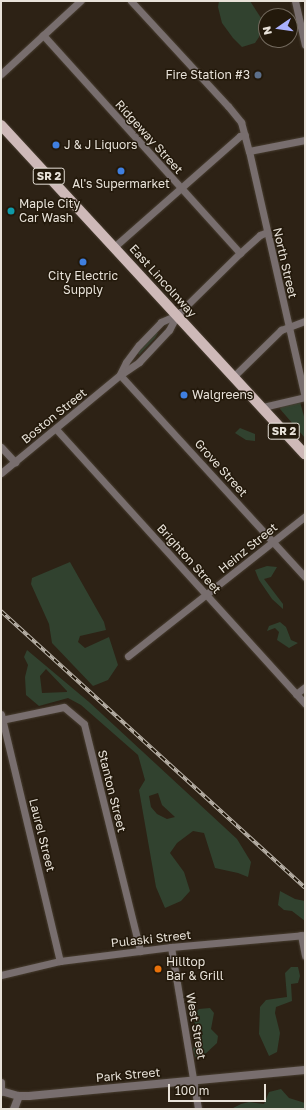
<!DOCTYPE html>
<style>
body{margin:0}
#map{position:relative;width:306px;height:1110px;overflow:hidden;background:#2d2215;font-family:"Golos Text",sans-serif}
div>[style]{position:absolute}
.green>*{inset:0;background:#31422f}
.roads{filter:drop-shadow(0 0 1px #473d30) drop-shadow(0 0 1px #473d30)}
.minor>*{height:7px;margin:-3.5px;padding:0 3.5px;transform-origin:3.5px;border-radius:3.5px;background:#786e6e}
.tertiary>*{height:8px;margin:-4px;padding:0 4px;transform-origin:4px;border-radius:4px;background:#786e6e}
.primary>*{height:10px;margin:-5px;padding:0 5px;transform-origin:5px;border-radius:5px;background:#ceb9b8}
.rail>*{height:3.5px;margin-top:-1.75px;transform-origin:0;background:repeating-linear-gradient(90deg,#23190b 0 6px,#bbb4aa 0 12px);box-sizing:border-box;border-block:1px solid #bbb4aa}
.dots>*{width:11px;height:11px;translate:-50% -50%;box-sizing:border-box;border:2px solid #23190b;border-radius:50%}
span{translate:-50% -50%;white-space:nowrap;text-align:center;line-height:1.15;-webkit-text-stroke:3px #23190b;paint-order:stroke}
.shield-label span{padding:1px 3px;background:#23190b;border:1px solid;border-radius:3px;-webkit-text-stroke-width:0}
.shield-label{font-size:11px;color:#e8e2d9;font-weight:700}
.poi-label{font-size:12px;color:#e8e2d9}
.right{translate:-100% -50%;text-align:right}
.left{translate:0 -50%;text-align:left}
.street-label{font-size:12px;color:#e8e2d9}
.frame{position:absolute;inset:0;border:2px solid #e8e2d9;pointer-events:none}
.north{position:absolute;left:258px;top:8px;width:40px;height:40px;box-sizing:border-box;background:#23190b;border:1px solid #72695d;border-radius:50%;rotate:257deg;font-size:11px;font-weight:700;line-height:16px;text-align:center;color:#e8e2d9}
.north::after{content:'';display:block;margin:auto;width:14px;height:18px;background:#a9b0fc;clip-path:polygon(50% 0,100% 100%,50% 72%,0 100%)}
.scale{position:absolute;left:168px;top:1084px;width:98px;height:18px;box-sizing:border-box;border:2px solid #e8e2d9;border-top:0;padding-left:5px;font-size:12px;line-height:14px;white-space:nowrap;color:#e8e2d9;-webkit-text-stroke:3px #23190b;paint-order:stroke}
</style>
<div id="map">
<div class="green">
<div style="clip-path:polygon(219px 1px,250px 1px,261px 18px,259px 37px,255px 43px,242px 47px,233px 38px,222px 23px,218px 7px)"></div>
<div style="clip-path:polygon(156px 333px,158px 333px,155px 338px,139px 355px,138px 353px,143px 345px)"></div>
<div style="clip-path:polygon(300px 402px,305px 420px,305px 438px,280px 409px,281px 406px)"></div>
<div style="clip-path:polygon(240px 428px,255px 434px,255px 441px,246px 440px,235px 433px)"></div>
<div style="clip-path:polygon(70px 562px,104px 622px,106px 630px,80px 636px,78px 642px,85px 648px,109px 637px,118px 665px,108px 680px,93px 686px,52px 643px,49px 624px,31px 584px,32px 578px)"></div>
<div style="clip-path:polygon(267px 566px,277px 567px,271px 577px,264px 579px,283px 604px,283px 609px,272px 599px,259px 580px,255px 570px)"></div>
<div style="clip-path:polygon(280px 622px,286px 627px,291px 640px,298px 643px,289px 648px,277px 640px,279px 632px,275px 628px,267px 631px,269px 626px)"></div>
<div style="clip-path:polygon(evenodd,27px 650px,89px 702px,237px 839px,251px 862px,248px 877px,238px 873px,215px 868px,204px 833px,193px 831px,177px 843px,170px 853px,184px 872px,190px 891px,181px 901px,165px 908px,156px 887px,139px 790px,145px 780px,138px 755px,81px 705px,68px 698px,39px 706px,26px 695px,25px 677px,28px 665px,24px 657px,27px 650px,46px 669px,67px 691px,67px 692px,42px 693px,40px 676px,46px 669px,27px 650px,158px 793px,162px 805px,175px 817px,167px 819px,157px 814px,151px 807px,149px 796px,158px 793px)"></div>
<div style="clip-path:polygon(280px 891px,295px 899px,305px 901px,305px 921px,292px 911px,284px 910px,278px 905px)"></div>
<div style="clip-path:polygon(291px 967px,298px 967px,300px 976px,298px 983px,291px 984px,292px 1001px,276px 1007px,275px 1013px,280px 1033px,277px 1052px,269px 1056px,259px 1034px,260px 1007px,266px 1000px,287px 997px,285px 973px)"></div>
<div style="clip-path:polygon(210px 1008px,214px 1013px,211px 1029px,218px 1036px,217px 1043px,203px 1056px,196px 1058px,193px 1050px,196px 1038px,194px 1014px,199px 1009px)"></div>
<div style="clip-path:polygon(281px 1089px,289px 1098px,305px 1103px,305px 1109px,231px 1109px,241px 1104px,249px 1102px,264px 1104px,269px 1092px)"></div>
</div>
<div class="roads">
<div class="minor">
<div style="left:131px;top:1px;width:143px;rotate:47.3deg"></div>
<div style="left:228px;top:106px;width:21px;rotate:51deg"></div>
<div style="left:241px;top:122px;width:30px;rotate:75deg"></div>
<div style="left:249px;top:151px;width:253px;rotate:77.2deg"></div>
<div style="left:295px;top:1px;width:45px;rotate:77.2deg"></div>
<div style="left:43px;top:35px;width:294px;rotate:47.9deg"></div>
<div style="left:1px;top:74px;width:108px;rotate:-42.7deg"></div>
<div style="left:249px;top:151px;width:57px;rotate:-11.1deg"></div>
<div style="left:114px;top:247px;width:168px;rotate:-41.4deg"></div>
<div style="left:240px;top:136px;width:5px;rotate:-11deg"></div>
<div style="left:120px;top:374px;width:13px;rotate:-63deg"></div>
<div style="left:126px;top:362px;width:21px;rotate:-53deg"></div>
<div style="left:139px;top:345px;width:32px;rotate:-46deg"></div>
<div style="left:161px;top:322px;width:17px;rotate:-24deg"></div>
<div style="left:120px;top:375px;width:274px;rotate:47.5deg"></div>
<div style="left:234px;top:376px;width:66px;rotate:-44.4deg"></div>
<div style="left:281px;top:330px;width:26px;rotate:-21deg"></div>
<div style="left:263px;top:407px;width:43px;rotate:-13.4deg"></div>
<div style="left:56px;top:429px;width:371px;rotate:47.8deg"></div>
<div style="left:1px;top:447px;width:21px;rotate:47deg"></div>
<div style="left:1px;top:473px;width:154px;rotate:-39.5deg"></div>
<div style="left:120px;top:375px;width:23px;rotate:-34deg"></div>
<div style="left:139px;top:362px;width:44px;rotate:-46.8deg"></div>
<div style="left:169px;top:330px;width:17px;rotate:-62deg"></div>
<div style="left:177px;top:315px;width:11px;rotate:-45deg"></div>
<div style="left:185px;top:307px;width:77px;rotate:-44.5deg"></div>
<div style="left:240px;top:253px;width:27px;rotate:-42deg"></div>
<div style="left:260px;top:235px;width:8px;rotate:-23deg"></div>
<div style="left:128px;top:656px;width:226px;rotate:-38.3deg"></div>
<div style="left:296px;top:694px;width:11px;rotate:-38deg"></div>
<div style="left:1px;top:714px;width:254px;rotate:76.6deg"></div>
<div style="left:1px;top:720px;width:64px;rotate:-11.7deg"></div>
<div style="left:64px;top:707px;width:26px;rotate:40deg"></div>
<div style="left:84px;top:724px;width:234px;rotate:76.1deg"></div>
<div style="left:301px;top:935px;width:21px;rotate:79deg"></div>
<div style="left:171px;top:947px;width:164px;rotate:80.5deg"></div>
<div style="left:1px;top:975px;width:61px;rotate:-13.3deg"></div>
<div style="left:60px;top:961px;width:112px;rotate:-7.2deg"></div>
<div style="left:171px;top:947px;width:135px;rotate:-5.1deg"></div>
<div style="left:1px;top:1082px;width:10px;rotate:90deg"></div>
</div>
<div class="tertiary">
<div style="left:1px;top:1091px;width:19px;rotate:16deg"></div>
<div style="left:19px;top:1096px;width:10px"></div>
<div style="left:29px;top:1096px;width:277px;rotate:-5.4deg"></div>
<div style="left:14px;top:1109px;width:14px;rotate:-69deg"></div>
</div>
<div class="primary">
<div style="left:1px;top:125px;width:448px;rotate:47.3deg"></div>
</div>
</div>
<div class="rail">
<div style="left:1px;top:611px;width:411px;rotate:42.3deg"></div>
</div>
<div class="dots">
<div style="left:258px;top:75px;background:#5c6f8a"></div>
<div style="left:56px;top:145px;background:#3f7fe0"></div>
<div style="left:121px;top:171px;background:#3f7fe0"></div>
<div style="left:11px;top:211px;background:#0f9aa8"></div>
<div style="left:83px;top:262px;background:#3f7fe0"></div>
<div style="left:184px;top:395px;background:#3f7fe0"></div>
<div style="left:158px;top:969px;background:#e8710a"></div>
</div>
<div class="shield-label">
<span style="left:49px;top:176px">SR 2</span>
<span style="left:284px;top:431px">SR 2</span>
</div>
<div class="poi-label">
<span class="right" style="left:250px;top:75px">Fire Station #3</span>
<span class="left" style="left:64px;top:145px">J &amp; J Liquors</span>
<span style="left:121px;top:184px">Al's Supermarket</span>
<span class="left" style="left:19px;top:211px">Maple City<br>Car Wash</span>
<span style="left:83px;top:283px">City Electric<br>Supply</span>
<span class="left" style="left:192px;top:395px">Walgreens</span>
<span class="left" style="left:166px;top:969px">Hilltop<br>Bar &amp; Grill</span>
</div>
<div class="street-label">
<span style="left:149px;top:137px;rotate:48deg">Ridgeway Street</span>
<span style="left:285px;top:263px;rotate:77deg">North Street</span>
<span style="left:163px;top:281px;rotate:48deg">East Lincolnway</span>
<span style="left:54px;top:416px;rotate:-39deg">Boston Street</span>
<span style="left:221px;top:468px;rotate:48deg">Grove Street</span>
<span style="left:248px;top:548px;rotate:-39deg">Heinz Street</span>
<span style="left:189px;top:559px;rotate:48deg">Brighton Street</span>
<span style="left:112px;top:791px;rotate:76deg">Stanton Street</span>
<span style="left:42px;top:835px;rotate:76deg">Laurel Street</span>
<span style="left:151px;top:939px;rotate:-6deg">Pulaski Street</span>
<span style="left:196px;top:1026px;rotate:80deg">West Street</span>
<span style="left:128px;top:1075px;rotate:-5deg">Park Street</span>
</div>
<div class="frame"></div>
<div class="north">N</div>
<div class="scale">100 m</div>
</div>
